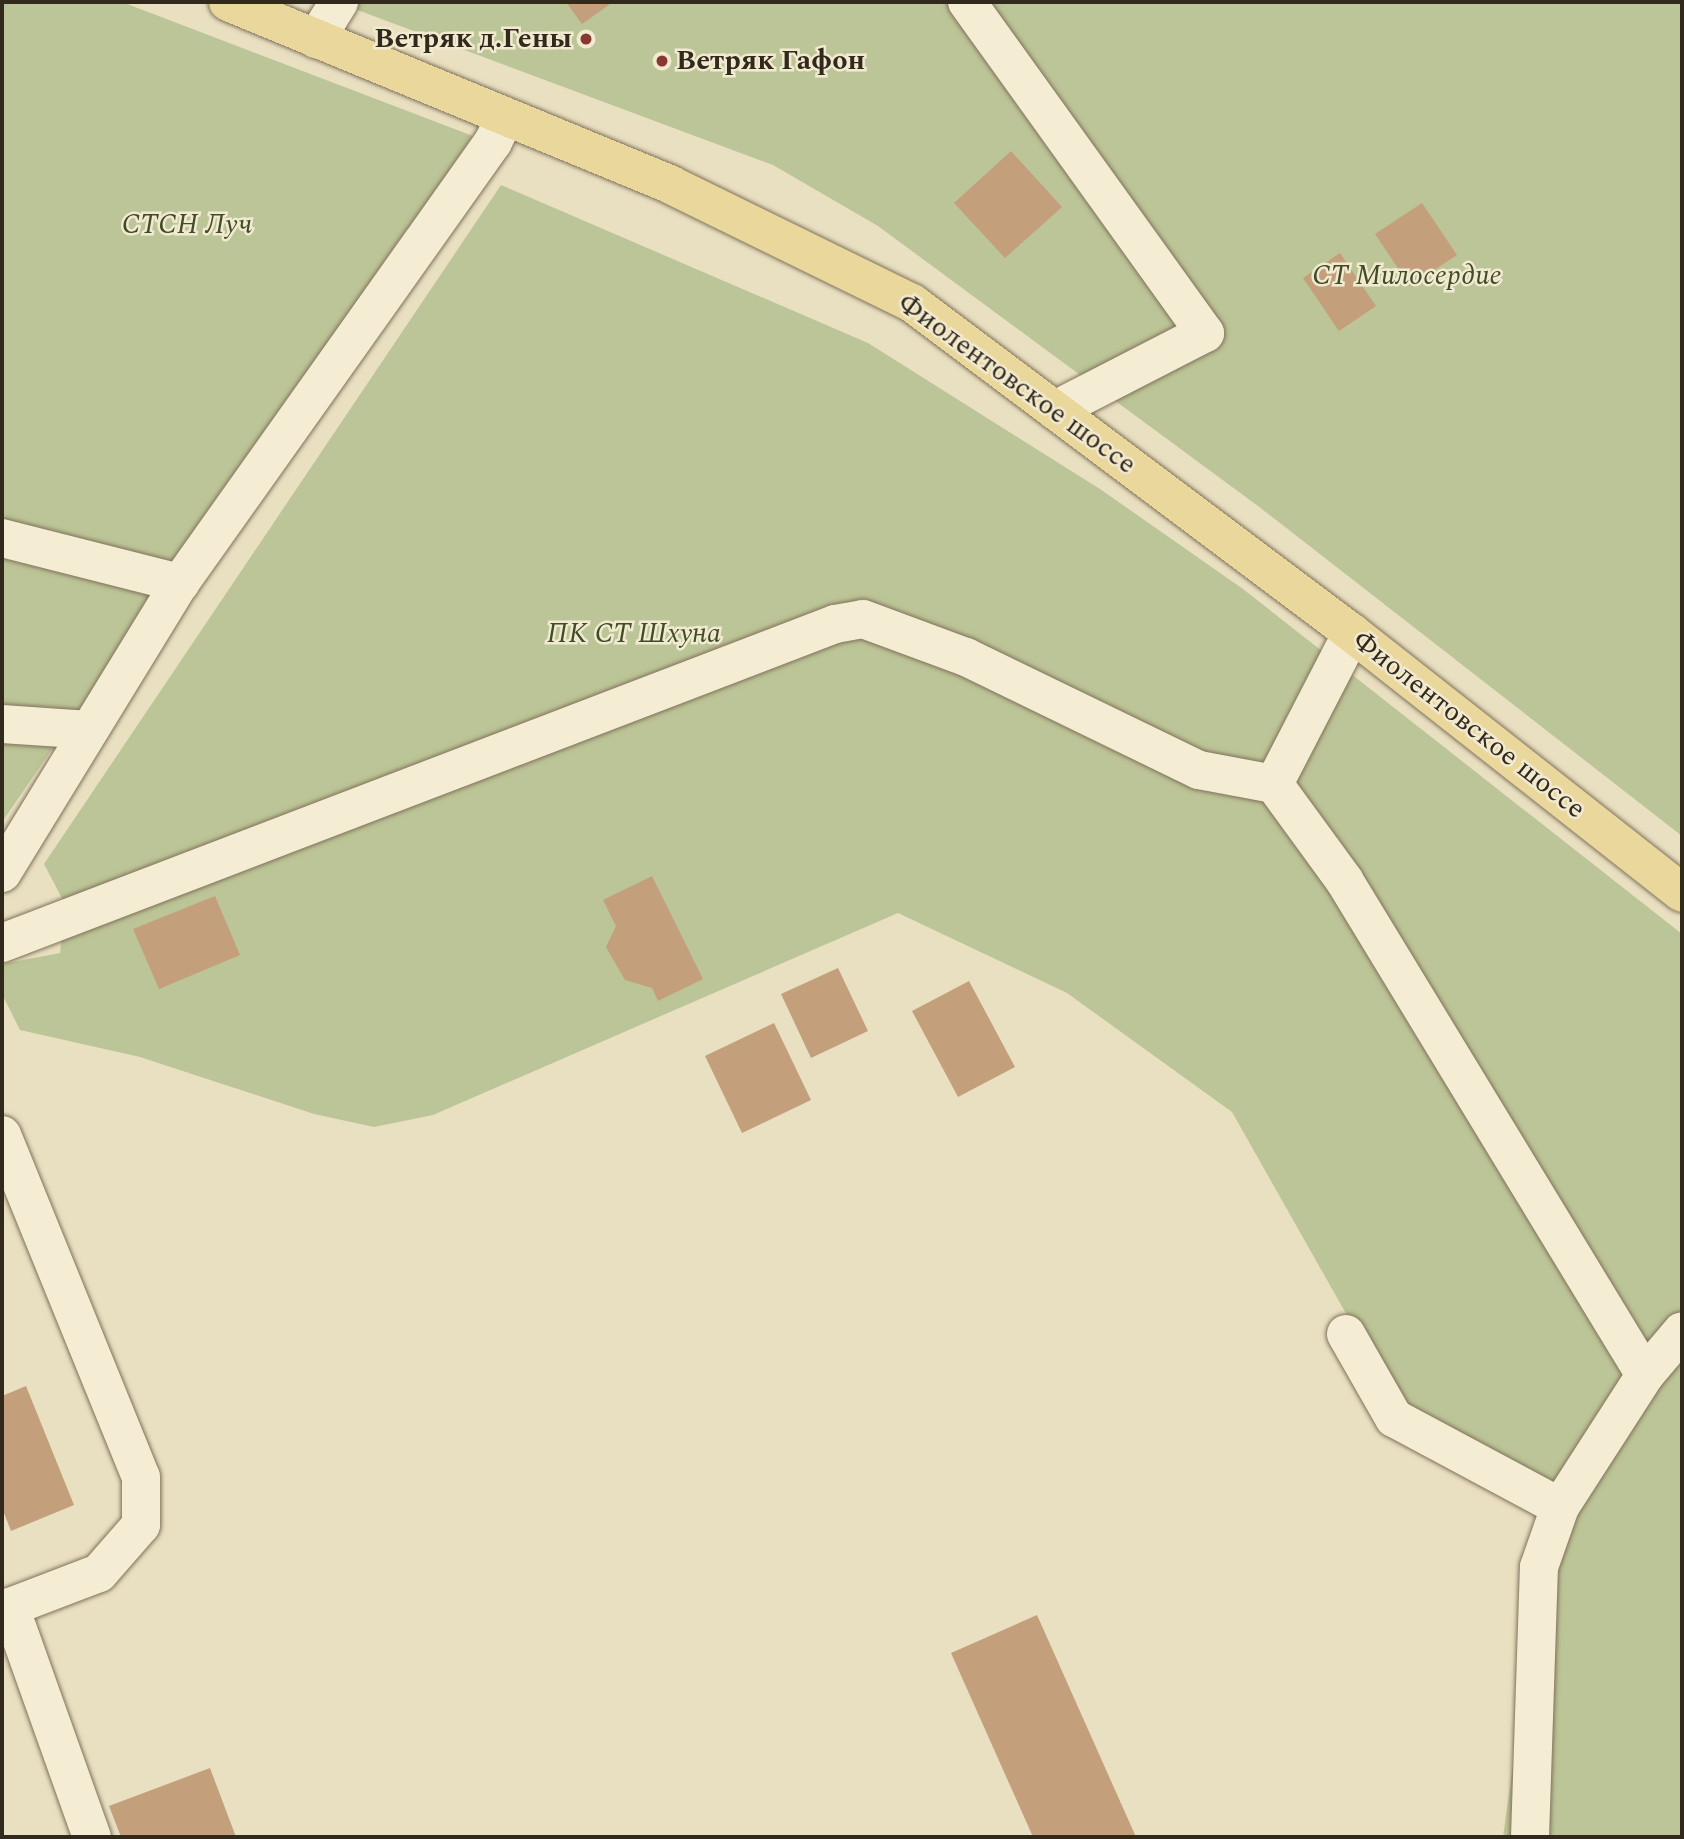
<!DOCTYPE html>
<meta charset="utf-8">
<style>
body{margin:0}
#map{position:relative;width:1684px;height:1839px;overflow:hidden;background:#e9e0c1;font-family:Spectral,serif}
div>[style]{position:absolute}
.green>*{inset:0;background:#bcc597}
.building>*{inset:0;background:#c39f7b}
.roads{filter:drop-shadow(0 0 2px #80725b) drop-shadow(0 0 2px #80725b)}
.minor>*{height:38px;margin:-19px;padding:0 19px;transform-origin:19px;border-radius:19px;background:#f5edd3}
.major>*{height:38px;margin:-19px;padding:0 19px;transform-origin:19px;border-radius:19px;background:#e9d79c}
.dots>*{width:19px;height:19px;translate:-50% -50%;box-sizing:border-box;border:4px solid #f1ead0;border-radius:50%}
span{translate:-50% -50%;white-space:nowrap;text-align:center;line-height:1.15;-webkit-text-stroke:5px #f1ead0;paint-order:stroke}
.poi-label{font-size:28px;color:#32291d;font-weight:700}
.right{translate:-100% -50%;text-align:right}
.left{translate:0 -50%;text-align:left}
.park-label{font-size:28px;color:#3f4c26;font-style:italic}
.street-label{font-size:28px;color:#32291d}
.frame{position:absolute;inset:0;border:4px solid #32291d;pointer-events:none}
</style>
<div id="map">
<div class="green">
<div style="clip-path:polygon(2px 2px,122px 2px,473px 136px,2px 822px)"></div>
<div style="clip-path:polygon(336px 2px,1682px 2px,1682px 836px,1258px 506px,878px 226px,773px 165px)"></div>
<div style="clip-path:polygon(501px 185px,868px 343px,1100px 489px,1243px 589px,1682px 934px,1682px 1837px,1503px 1837px,1551px 1489px,1396px 1402px,1232px 1112px,1067px 993px,898px 913px,433px 1115px,374px 1127px,314px 1114px,140px 1057px,20px 1030px,2px 994px,2px 964px,60px 953px,65px 904px,44px 864px)"></div>
</div>
<div class="building">
<div style="clip-path:polygon(566px 2px,613px 2px,582px 24px)"></div>
<div style="clip-path:polygon(1011px 151px,1062px 207px,1005px 258px,954px 203px)"></div>
<div style="clip-path:polygon(1422px 203px,1457px 255px,1410px 286px,1375px 234px)"></div>
<div style="clip-path:polygon(1340px 253px,1376px 306px,1339px 331px,1303px 278px)"></div>
<div style="clip-path:polygon(652px 876px,703px 979px,658px 1001px,652px 988px,625px 980px,606px 947px,616px 926px,603px 900px)"></div>
<div style="clip-path:polygon(215px 896px,240px 955px,159px 989px,133px 929px)"></div>
<div style="clip-path:polygon(838px 968px,868px 1031px,811px 1058px,781px 994px)"></div>
<div style="clip-path:polygon(969px 981px,1015px 1067px,958px 1097px,912px 1011px)"></div>
<div style="clip-path:polygon(774px 1023px,811px 1100px,742px 1133px,705px 1056px)"></div>
<div style="clip-path:polygon(26px 1386px,74px 1505px,11px 1531px,2px 1508px,2px 1396px)"></div>
<div style="clip-path:polygon(1037px 1615px,1136px 1837px,1033px 1837px,951px 1653px)"></div>
<div style="clip-path:polygon(210px 1768px,236px 1837px,121px 1837px,109px 1806px)"></div>
</div>
<div class="roads">
<div class="minor">
<div style="left:967px;top:2px;width:408px;rotate:54.3deg"></div>
<div style="left:1205px;top:333px;width:169px;rotate:152.8deg"></div>
<div style="left:316px;top:39px;width:44px;rotate:-58.1deg"></div>
<div style="left:2px;top:538px;width:184px;rotate:14.2deg"></div>
<div style="left:2px;top:724px;width:87px;rotate:3.9deg"></div>
<div style="left:1274px;top:784px;width:170px;rotate:-62.7deg"></div>
<div style="left:2px;top:873px;width:340px;rotate:-58.5deg"></div>
<div style="left:180px;top:583px;width:541px;rotate:-54.63deg"></div>
<div style="left:493px;top:142px;width:25px;rotate:-64deg"></div>
<div style="left:2px;top:943px;width:892px;rotate:-20.95deg"></div>
<div style="left:835px;top:624px;width:28px;rotate:-10deg"></div>
<div style="left:863px;top:619px;width:110px;rotate:20.3deg"></div>
<div style="left:966px;top:657px;width:259px;rotate:25.9deg"></div>
<div style="left:1199px;top:770px;width:76px;rotate:10.6deg"></div>
<div style="left:1274px;top:784px;width:119px;rotate:53.9deg"></div>
<div style="left:1344px;top:880px;width:579px;rotate:58.7deg"></div>
<div style="left:2px;top:1135px;width:369px;rotate:67.9deg"></div>
<div style="left:141px;top:1477px;width:48px;rotate:90deg"></div>
<div style="left:141px;top:1525px;width:64px;rotate:131.2deg"></div>
<div style="left:99px;top:1573px;width:95px;rotate:159.1deg"></div>
<div style="left:10px;top:1607px;width:244px;rotate:70.4deg"></div>
<div style="left:1346px;top:1334px;width:97px;rotate:60.3deg"></div>
<div style="left:1394px;top:1418px;width:188px;rotate:28.2deg"></div>
<div style="left:1530px;top:1837px;width:270px;rotate:-88.1deg"></div>
<div style="left:1539px;top:1567px;width:64px;rotate:-70.7deg"></div>
<div style="left:1560px;top:1507px;width:157px;rotate:-57.2deg"></div>
<div style="left:1645px;top:1375px;width:57px;rotate:-49.9deg"></div>
</div>
<div class="major">
<div style="left:228px;top:2px;width:479px;rotate:22.4deg"></div>
<div style="left:671px;top:185px;width:268px;rotate:26.1deg"></div>
<div style="left:912px;top:303px;width:550px;rotate:36.87deg"></div>
<div style="left:1352px;top:633px;width:420px;rotate:38.2deg"></div>
</div>
</div>
<div class="dots">
<div style="left:586px;top:39px;background:#893731"></div>
<div style="left:662px;top:61px;background:#893731"></div>
</div>
<div class="poi-label">
<span class="right" style="left:572px;top:39px">Ветряк д.Гены</span>
<span class="left" style="left:676px;top:61px">Ветряк Гафон</span>
</div>
<div class="park-label">
<span style="left:187px;top:225px">СТСН Луч</span>
<span style="left:1407px;top:276px">СТ Милосердие</span>
<span style="left:634px;top:634px">ПК СТ Шхуна</span>
</div>
<div class="street-label">
<span style="left:1017px;top:384px;rotate:36deg">Фиолентовское шоссе</span>
<span style="left:1469px;top:725px;rotate:38deg">Фиолентовское шоссе</span>
</div>
<div class="frame"></div>
</div>
